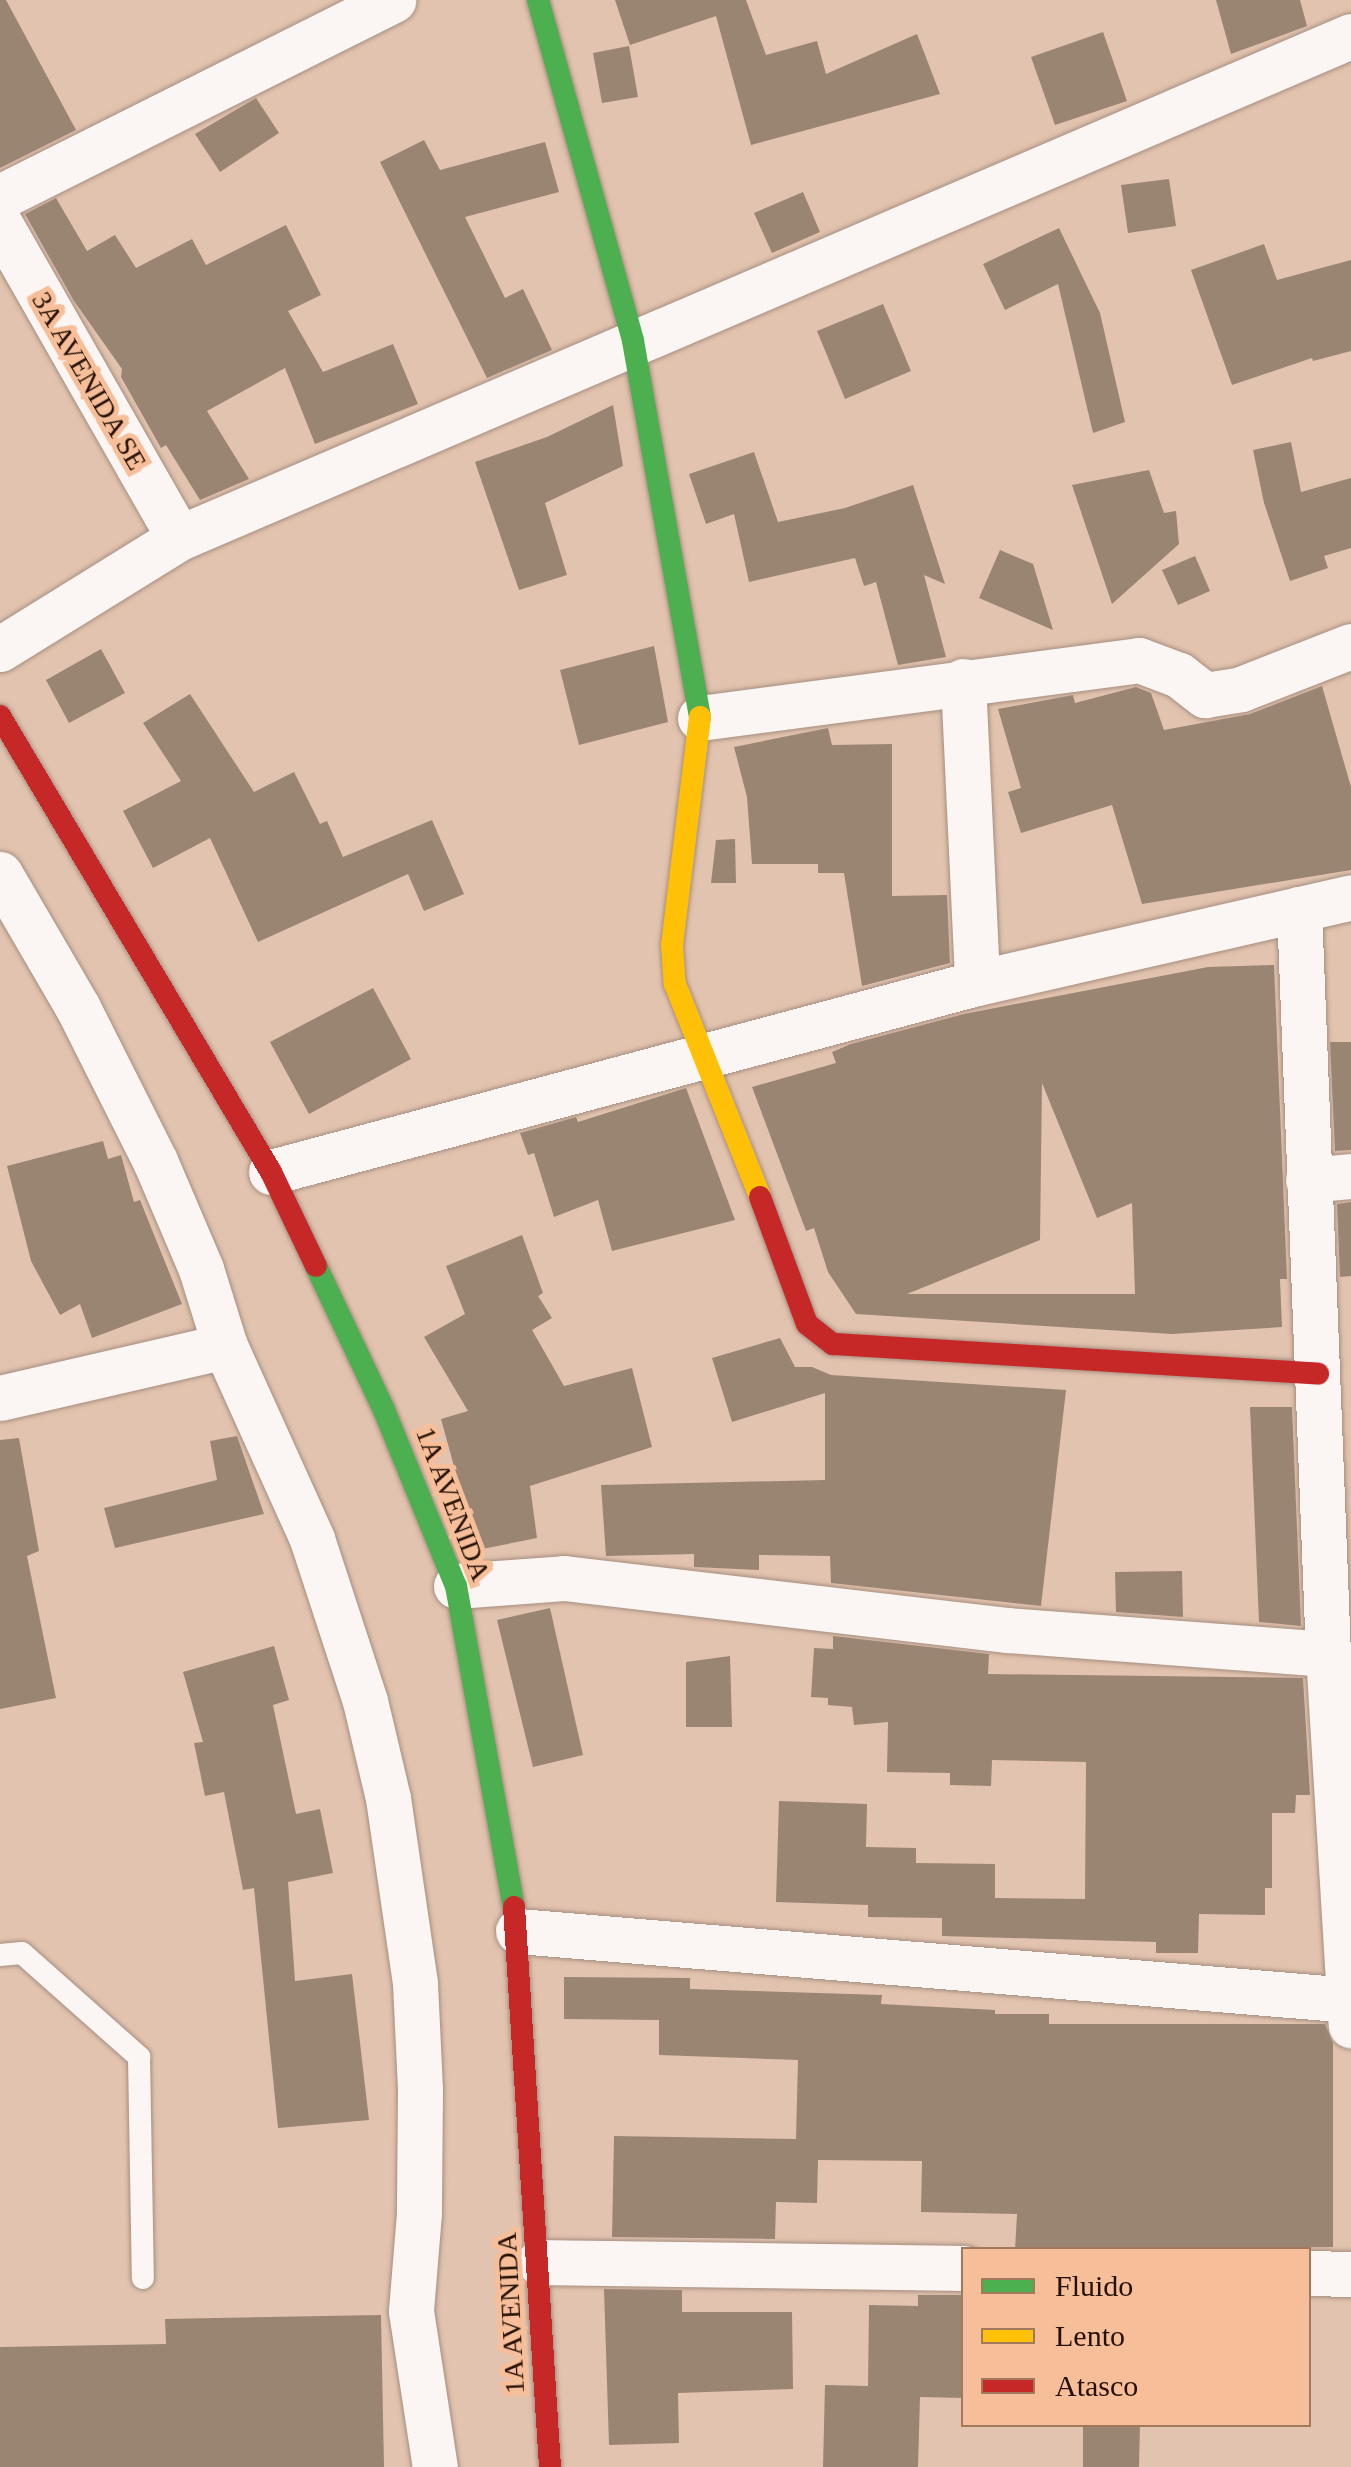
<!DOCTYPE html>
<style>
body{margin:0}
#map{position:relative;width:1351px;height:2467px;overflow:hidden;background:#e2c3af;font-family:"Times New Roman",serif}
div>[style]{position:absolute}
.building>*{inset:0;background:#9a8573}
.roads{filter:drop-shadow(0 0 2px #a68e7f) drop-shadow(0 0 2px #a68e7f)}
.lane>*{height:22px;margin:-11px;padding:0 11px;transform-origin:11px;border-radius:11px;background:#fbf6f3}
.street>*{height:45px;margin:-22.5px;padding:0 22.5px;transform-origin:22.5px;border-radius:22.5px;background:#fbf6f3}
.fast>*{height:22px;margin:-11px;padding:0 11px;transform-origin:11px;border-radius:11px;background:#4caf50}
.slow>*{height:22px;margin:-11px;padding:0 11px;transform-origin:11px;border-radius:11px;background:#ffc107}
.jam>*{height:22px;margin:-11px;padding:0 11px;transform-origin:11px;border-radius:11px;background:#c62828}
span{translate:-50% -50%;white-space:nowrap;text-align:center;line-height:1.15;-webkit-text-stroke:10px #f7be9a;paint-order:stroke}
.street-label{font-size:28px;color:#251104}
.legend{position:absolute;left:961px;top:2247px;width:350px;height:180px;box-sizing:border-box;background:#f7be9a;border:2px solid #a3795e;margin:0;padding:12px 18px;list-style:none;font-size:30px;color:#251104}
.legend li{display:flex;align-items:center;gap:20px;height:50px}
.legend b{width:50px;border:2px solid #a3795e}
</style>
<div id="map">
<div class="building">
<div style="clip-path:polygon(0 0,6px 0,76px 130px,0 168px)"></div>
<div style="clip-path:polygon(615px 0,746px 0,766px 55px,817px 41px,826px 74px,917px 34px,940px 94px,751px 145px,716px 16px,630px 45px)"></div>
<div style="clip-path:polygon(1216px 0,1300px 0,1307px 26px,1231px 54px)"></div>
<div style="clip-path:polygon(1103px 32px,1127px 101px,1055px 125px,1031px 57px)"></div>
<div style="clip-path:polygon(629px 46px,638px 97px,602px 103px,593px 53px)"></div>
<div style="clip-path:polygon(256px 98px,279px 133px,220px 172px,195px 134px)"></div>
<div style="clip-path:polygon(424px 140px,440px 170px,545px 142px,559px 192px,465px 217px,505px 298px,523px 289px,552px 350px,487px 378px,380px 162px)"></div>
<div style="clip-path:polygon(1169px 179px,1176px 226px,1128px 233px,1121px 185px)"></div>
<div style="clip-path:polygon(803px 192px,820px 232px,772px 253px,754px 213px)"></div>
<div style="clip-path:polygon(56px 198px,87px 251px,115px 235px,136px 268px,192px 239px,206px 265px,286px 225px,321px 295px,288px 311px,323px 372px,393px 344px,418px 404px,315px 444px,285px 368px,207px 411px,249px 479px,200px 500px,166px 445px,161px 448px,121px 377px,122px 369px,74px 301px,25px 214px)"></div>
<div style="clip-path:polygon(1059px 228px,1100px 313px,1125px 422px,1093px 433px,1058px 284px,1005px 310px,983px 264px)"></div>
<div style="clip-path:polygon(1264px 244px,1277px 280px,1351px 260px,1351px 351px,1313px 361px,1312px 358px,1232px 385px,1191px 270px)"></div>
<div style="clip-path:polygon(883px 304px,911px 371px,845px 399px,817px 331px)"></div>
<div style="clip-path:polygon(613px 405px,623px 466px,545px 503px,567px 575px,519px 590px,475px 462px,547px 437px)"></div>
<div style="clip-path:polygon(1291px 442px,1301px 492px,1351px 478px,1351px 548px,1324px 556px,1328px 568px,1290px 581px,1264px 503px,1253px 450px)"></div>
<div style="clip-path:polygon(754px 452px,778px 522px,845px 508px,913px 485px,945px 584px,924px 575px,946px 657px,898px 665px,876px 582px,864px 586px,855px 558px,749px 582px,734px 514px,706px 524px,689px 474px)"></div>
<div style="clip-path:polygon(1149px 470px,1164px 513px,1176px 511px,1179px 544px,1112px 604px,1072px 485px)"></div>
<div style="clip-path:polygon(1000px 550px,1033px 564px,1053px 630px,979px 598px)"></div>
<div style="clip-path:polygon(1195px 556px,1210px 591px,1178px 605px,1162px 570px)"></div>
<div style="clip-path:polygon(654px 646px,668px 722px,579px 745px,560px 670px)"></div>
<div style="clip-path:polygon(101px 649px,125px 693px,69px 723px,46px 680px)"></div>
<div style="clip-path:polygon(1322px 686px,1351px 787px,1351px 870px,1142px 904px,1112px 805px,1021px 833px,1008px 792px,1021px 788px,998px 709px,1073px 695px,1075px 703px,1136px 687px,1151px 693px,1164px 730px,1250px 714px)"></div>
<div style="clip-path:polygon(190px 694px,254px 792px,294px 772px,320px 824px,327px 821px,343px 857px,432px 820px,464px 894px,424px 911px,408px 874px,258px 942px,210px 838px,153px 868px,123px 811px,181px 781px,143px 723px)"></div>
<div style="clip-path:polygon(828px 728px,832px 745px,892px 744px,892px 896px,947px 895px,950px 963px,862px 986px,844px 873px,818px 873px,818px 864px,752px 864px,747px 797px,734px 747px)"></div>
<div style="clip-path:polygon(735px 839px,736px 883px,711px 883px,716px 840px)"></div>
<div style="clip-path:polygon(evenodd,1274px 965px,1287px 1279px,1280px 1279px,1282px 1327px,1172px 1334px,856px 1314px,828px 1272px,814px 1228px,806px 1231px,752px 1087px,836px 1063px,832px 1052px,851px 1044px,964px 1014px,1208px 967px,1274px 965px,1042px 1083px,1097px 1218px,1132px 1203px,1135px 1294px,907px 1294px,1040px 1240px,1042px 1083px)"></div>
<div style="clip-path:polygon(373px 988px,411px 1059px,309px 1114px,270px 1042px)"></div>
<div style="clip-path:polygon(1330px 1042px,1351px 1042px,1351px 1150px,1335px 1151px)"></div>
<div style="clip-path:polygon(686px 1088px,735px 1220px,612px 1251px,598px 1200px,554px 1217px,534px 1153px,528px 1155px,520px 1133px,576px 1117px,578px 1122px)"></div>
<div style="clip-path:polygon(103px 1141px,108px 1159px,121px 1155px,134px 1202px,140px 1200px,182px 1304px,92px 1338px,80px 1304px,60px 1315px,31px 1261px,7px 1166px)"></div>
<div style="clip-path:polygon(1351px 1202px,1351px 1276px,1340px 1277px,1337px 1204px)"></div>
<div style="clip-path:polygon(522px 1235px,543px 1293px,538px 1296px,552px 1318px,532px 1330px,564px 1386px,632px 1368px,652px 1447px,530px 1486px,537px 1538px,477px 1550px,441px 1419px,468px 1411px,424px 1337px,465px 1314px,446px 1266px)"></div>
<div style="clip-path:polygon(780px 1338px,795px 1367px,812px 1367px,831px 1375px,1066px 1390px,1041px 1606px,831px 1583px,830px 1556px,759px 1555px,759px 1570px,694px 1567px,694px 1554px,606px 1556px,601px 1485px,825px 1480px,825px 1393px,732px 1422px,712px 1358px)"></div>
<div style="clip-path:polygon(1250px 1407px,1292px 1407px,1301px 1626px,1259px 1622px)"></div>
<div style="clip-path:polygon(237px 1436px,264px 1514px,115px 1548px,104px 1508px,217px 1480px,210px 1441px)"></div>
<div style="clip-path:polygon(19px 1438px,39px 1551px,27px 1556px,56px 1698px,0 1709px,0 1440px)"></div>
<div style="clip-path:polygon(1182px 1571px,1183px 1617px,1116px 1612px,1115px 1572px)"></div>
<div style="clip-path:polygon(550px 1608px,583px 1755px,533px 1767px,497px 1620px)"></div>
<div style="clip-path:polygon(833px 1636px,989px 1654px,988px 1674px,1303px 1678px,1310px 1795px,1296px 1795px,1295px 1813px,1272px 1813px,1272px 1888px,1265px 1888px,1265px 1915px,1199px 1914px,1198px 1953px,1156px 1953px,1156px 1942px,942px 1936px,942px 1918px,868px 1917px,868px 1905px,776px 1902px,779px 1801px,867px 1804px,866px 1847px,916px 1848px,916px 1863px,995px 1864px,995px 1898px,1085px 1899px,1086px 1762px,992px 1760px,991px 1786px,950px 1785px,950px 1773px,887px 1772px,888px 1722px,854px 1725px,852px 1707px,828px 1705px,828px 1698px,811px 1697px,814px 1648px,833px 1649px)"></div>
<div style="clip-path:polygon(274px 1646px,289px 1700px,273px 1705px,296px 1814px,320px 1809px,333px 1873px,288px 1882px,295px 1981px,352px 1974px,369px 2120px,278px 2128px,254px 1888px,243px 1890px,224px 1792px,205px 1796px,194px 1743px,203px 1742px,183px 1672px)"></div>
<div style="clip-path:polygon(730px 1656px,732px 1727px,686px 1727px,686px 1662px)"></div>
<div style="clip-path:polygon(564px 1977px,690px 1978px,690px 1989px,882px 1995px,881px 2004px,995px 2010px,995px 2014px,1049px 2014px,1049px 2024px,1325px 2024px,1333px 2043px,1333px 2247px,1015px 2250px,1017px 2214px,921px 2212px,922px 2161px,818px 2160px,817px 2203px,776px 2202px,775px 2239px,612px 2237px,614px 2136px,796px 2139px,798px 2060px,659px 2055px,659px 2020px,564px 2019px)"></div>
<div style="clip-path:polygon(604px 2289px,682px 2290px,682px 2312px,792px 2312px,793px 2389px,678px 2393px,679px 2443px,609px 2445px)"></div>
<div style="clip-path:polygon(918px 2295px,964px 2295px,964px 2398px,920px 2397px,918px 2467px,823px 2467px,825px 2385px,868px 2386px,869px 2305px,918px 2306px)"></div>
<div style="clip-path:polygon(381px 2315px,384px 2467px,0 2467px,0 2347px,166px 2344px,165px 2319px)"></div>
<div style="clip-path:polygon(1083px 2424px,1140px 2424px,1139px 2467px,1083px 2467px)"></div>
</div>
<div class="roads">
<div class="lane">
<div style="left:0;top:1955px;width:22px;rotate:-5deg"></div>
<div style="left:22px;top:1953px;width:157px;rotate:41.6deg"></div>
<div style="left:139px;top:2057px;width:221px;rotate:89deg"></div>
</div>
<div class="street">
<div style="left:0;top:197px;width:440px;rotate:-26.6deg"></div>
<div style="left:0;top:224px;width:361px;rotate:60.3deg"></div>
<div style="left:0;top:649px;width:211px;rotate:-31.8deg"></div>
<div style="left:179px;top:538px;width:1275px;rotate:-23.19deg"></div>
<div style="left:963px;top:681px;width:302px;rotate:87.3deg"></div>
<div style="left:700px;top:718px;width:443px;rotate:-7.5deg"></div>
<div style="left:1139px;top:660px;width:43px;rotate:20.6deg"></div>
<div style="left:1179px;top:675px;width:33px;rotate:38deg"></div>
<div style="left:1205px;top:695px;width:36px;rotate:-9deg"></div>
<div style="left:1241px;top:689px;width:118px;rotate:-21.4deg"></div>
<div style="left:0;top:874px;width:155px;rotate:59.8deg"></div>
<div style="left:78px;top:1008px;width:171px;rotate:63.3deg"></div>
<div style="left:155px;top:1161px;width:117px;rotate:66.9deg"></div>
<div style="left:201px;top:1269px;width:81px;rotate:72.7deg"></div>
<div style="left:225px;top:1346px;width:212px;rotate:65.7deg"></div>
<div style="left:312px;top:1539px;width:170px;rotate:71.9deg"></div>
<div style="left:365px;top:1701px;width:100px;rotate:76.7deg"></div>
<div style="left:388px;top:1798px;width:187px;rotate:81.7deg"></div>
<div style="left:415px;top:1983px;width:106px;rotate:87.3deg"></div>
<div style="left:420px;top:2089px;width:124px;rotate:90.5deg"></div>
<div style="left:419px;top:2213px;width:98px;rotate:94.7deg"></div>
<div style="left:411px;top:2311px;width:158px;rotate:81.3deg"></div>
<div style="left:1299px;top:909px;width:746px;rotate:87.77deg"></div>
<div style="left:1328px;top:1654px;width:372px;rotate:86.5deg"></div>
<div style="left:271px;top:1172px;width:731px;rotate:-14.99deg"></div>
<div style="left:977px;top:983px;width:384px;rotate:-12.9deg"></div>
<div style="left:1308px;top:1180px;width:43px;rotate:-5.3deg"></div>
<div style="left:0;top:1398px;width:231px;rotate:-13deg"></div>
<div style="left:456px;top:1586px;width:108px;rotate:-4.2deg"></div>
<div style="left:564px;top:1578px;width:447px;rotate:6.7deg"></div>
<div style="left:1008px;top:1630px;width:321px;rotate:4.3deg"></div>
<div style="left:518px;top:1931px;width:836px;rotate:4.74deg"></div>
<div style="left:539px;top:2262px;width:425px;rotate:0.8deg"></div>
<div style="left:1308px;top:2273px;width:43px;rotate:1.3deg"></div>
</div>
<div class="fast">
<div style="left:538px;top:0;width:354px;rotate:74.4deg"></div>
<div style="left:633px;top:341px;width:382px;rotate:79.9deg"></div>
<div style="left:316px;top:1266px;width:159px;rotate:64.7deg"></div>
<div style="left:384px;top:1410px;width:190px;rotate:67.8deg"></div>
<div style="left:456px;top:1586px;width:326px;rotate:79.8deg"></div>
</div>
<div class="slow">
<div style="left:700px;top:717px;width:230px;rotate:97deg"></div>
<div style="left:672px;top:945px;width:39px;rotate:86deg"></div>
<div style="left:675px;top:984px;width:229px;rotate:68.2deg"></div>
</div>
<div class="jam">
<div style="left:0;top:716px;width:530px;rotate:59.28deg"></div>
<div style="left:271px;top:1172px;width:104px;rotate:64.4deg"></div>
<div style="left:760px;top:1197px;width:135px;rotate:69.7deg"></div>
<div style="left:807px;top:1324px;width:33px;rotate:38deg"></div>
<div style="left:833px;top:1344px;width:486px;rotate:3.5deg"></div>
<div style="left:514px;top:1907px;width:561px;rotate:86.32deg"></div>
</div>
</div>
<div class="street-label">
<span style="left:89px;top:381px;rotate:60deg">3A AVENIDA SE</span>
<span style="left:453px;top:1504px;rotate:69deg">1A AVENIDA</span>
<span style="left:511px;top:2313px;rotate:-93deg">1A AVENIDA</span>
</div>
<ul class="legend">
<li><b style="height:12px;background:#4caf50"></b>Fluido</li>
<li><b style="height:12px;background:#ffc107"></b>Lento</li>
<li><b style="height:12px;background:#c62828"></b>Atasco</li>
</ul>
</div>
